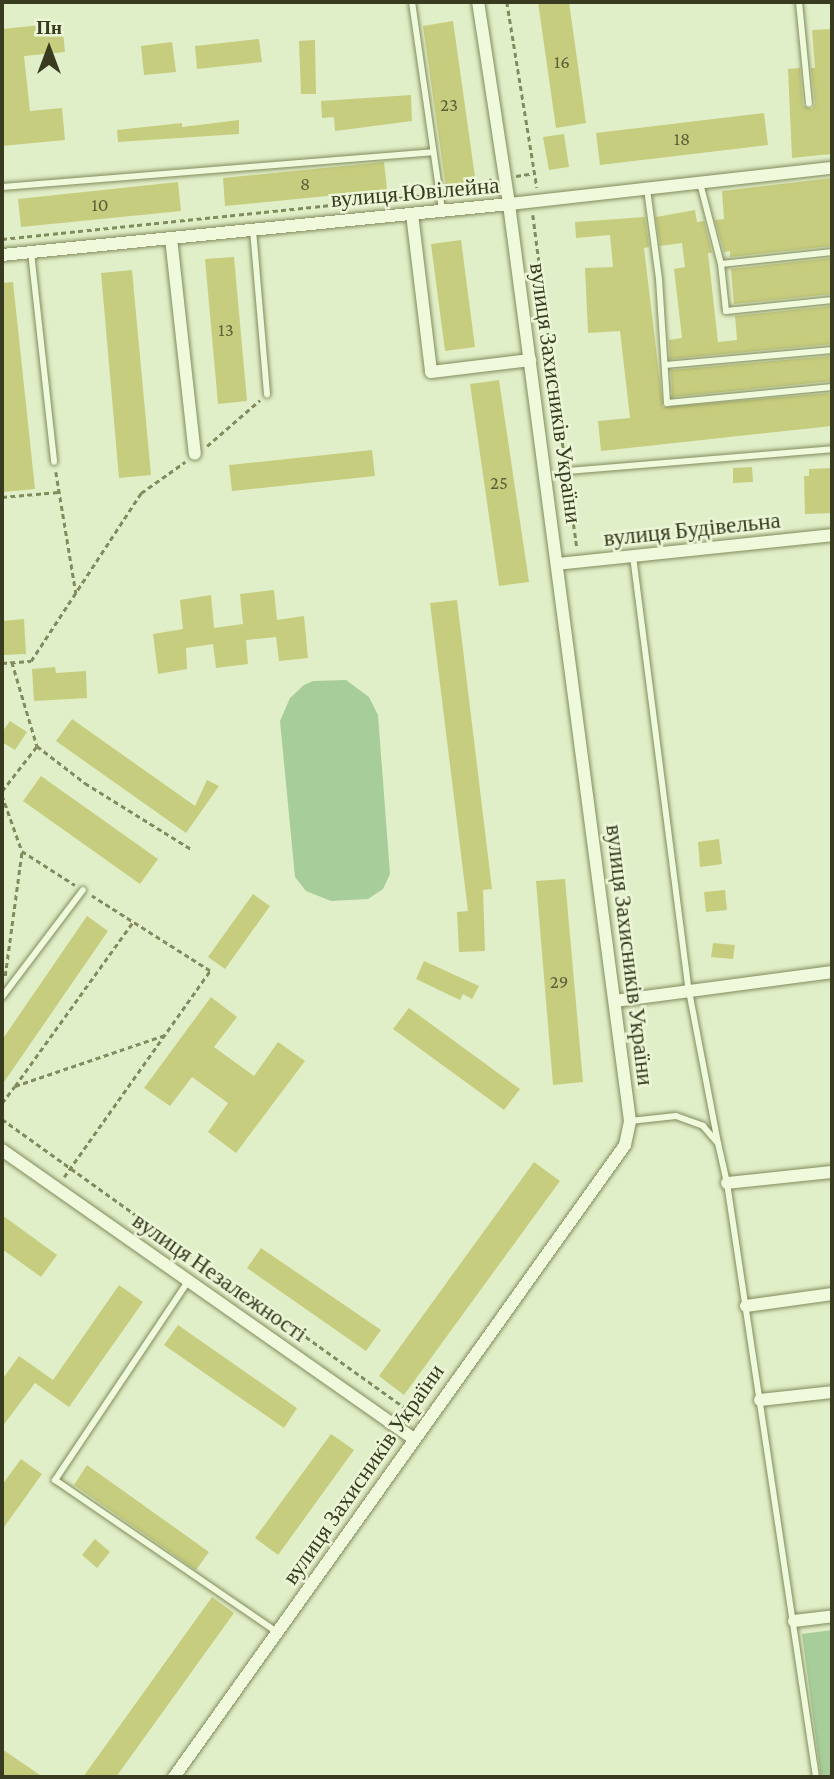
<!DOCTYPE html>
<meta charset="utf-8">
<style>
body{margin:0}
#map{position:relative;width:834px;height:1779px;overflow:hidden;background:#e1efc8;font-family:"Crimson Pro",serif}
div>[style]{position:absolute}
.green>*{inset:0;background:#a7cd9b}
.building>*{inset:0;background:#c7cd7e}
.path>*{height:2.5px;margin-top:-1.25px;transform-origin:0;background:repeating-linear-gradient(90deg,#828b5c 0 5px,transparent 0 8.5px)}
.roads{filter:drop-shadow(0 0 2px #828b5c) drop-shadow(0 0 2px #828b5c)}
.service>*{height:6px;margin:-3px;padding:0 3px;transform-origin:3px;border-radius:3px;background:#eff9db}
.minor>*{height:12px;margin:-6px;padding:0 6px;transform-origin:6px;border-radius:6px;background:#eff9db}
span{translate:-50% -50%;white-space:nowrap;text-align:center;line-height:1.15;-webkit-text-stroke:5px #ebf6d7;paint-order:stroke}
.number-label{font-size:19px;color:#5c6038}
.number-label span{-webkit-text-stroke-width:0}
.street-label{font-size:23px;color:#383b20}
.frame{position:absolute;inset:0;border:4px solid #383b20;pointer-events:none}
.north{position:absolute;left:14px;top:14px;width:70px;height:70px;-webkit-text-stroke:5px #ebf6d7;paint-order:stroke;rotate:0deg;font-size:19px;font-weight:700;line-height:28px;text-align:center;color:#383b20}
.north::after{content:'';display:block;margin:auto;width:24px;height:32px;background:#383b20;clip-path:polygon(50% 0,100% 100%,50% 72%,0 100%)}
</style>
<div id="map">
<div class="green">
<div style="clip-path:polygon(346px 680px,369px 697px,378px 715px,390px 874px,383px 889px,368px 899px,331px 901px,306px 891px,295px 877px,280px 721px,290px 698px,304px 685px,313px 681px)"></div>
<div style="clip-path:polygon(832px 1630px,832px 1777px,821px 1777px,802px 1634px)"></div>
</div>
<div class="building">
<div style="clip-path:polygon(538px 2px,569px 2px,586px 123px,556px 128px)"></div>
<div style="clip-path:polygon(453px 21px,476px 184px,446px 188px,423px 26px)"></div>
<div style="clip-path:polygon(62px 23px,65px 52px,24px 56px,30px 111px,62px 108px,65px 140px,2px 146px,2px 29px)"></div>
<div style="clip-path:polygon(832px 29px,832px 154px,792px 158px,788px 69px,800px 68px,803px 105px,812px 109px,815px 103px,811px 68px,815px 68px,812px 30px)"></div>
<div style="clip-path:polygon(259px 39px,262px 62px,197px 69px,195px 46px)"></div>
<div style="clip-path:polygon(315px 40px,316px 94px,301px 94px,299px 41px)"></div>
<div style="clip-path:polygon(172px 42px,176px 72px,144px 75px,141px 46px)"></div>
<div style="clip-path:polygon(411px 95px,412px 121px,335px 131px,334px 117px,322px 118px,321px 101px)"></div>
<div style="clip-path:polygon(764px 113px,768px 145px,600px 165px,596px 133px)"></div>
<div style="clip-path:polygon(239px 120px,239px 134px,118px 142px,117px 130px,182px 123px,182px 127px)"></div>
<div style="clip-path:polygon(564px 134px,569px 167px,549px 170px,543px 137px)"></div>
<div style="clip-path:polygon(384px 162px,387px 190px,225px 206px,223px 178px)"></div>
<div style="clip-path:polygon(832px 178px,832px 246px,730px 257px,730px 251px,724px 252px,715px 220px,724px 219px,722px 191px)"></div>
<div style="clip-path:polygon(178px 182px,181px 211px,21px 227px,18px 199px)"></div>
<div style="clip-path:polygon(695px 210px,697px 222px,704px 221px,712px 253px,708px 253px,718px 342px,737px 340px,735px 316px,832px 306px,832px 344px,670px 359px,669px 340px,682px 338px,674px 269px,685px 267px,682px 243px,660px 246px,656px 217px)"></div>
<div style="clip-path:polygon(645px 217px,649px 247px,644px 248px,663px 407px,832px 393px,832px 426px,601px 451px,598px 421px,630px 418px,620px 331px,588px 333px,585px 268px,613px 267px,610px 235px,576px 238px,575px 222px)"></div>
<div style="clip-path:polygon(461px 240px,475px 347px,445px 351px,431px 244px)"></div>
<div style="clip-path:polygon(234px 257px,247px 401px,218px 404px,205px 259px)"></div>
<div style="clip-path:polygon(832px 258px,832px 294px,734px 304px,731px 269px)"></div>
<div style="clip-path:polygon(132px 270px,151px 475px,119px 478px,101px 273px)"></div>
<div style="clip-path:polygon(13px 282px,35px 489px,3px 492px,2px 283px)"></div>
<div style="clip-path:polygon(832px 356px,832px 381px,672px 397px,671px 370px)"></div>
<div style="clip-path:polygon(499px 380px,529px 582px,499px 586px,470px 384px)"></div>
<div style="clip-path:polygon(372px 450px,375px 476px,232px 491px,229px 465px)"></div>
<div style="clip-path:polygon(752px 467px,753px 482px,733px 483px,733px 468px)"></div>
<div style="clip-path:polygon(832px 468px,832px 513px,805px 514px,804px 476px,809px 476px,809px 469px)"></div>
<div style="clip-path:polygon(274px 590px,277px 620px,304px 616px,308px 658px,279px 661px,276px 637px,246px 640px,248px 664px,216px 668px,213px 644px,186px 648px,187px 669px,158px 674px,153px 634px,183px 629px,180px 600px,211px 595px,214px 628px,243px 624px,240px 594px)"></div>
<div style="clip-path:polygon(457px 600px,492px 889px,483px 890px,485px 951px,459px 952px,457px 912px,468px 911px,430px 603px)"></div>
<div style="clip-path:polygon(24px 619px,26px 654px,2px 655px,2px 621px)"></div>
<div style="clip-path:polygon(55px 667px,56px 673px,86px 671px,87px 698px,34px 701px,32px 669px)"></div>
<div style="clip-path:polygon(72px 719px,195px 806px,207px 780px,219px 786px,186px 833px,56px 741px)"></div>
<div style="clip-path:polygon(10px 721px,27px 732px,15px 750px,2px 742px,2px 732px)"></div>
<div style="clip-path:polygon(41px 776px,158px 859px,140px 884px,23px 801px)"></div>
<div style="clip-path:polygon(719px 839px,722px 864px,700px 867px,698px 842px)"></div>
<div style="clip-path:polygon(565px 879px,583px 1082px,553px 1085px,536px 881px)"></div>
<div style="clip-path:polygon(725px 890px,727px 910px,706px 912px,704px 892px)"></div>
<div style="clip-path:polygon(253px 894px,270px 906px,225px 969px,208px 957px)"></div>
<div style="clip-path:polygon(87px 916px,108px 931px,2px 1085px,2px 1040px)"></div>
<div style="clip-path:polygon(713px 943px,735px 945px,733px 959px,711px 957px)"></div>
<div style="clip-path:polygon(424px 961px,479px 986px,472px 999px,463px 994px,460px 1000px,416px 979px)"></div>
<div style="clip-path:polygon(211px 997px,237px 1017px,214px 1047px,254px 1076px,278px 1042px,305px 1061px,236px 1153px,208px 1132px,228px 1103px,192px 1077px,170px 1106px,144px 1088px)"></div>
<div style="clip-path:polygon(409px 1008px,520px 1089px,504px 1110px,393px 1029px)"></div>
<div style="clip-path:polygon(534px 1162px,560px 1181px,404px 1395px,379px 1376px)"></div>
<div style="clip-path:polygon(2px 1215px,57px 1255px,41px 1277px,2px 1249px)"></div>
<div style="clip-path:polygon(261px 1248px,381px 1330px,366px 1351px,247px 1268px)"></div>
<div style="clip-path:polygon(119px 1285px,143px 1302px,69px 1407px,35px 1383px,2px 1427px,2px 1380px,19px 1356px,53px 1380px)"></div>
<div style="clip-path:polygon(178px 1325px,297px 1408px,284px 1428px,164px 1345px)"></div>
<div style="clip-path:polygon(331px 1434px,354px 1450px,278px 1555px,255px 1538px)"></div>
<div style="clip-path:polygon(21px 1459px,42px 1474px,2px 1530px,2px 1485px)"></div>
<div style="clip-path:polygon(87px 1465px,209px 1552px,196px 1570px,74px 1485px)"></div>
<div style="clip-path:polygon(95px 1539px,110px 1552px,97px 1568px,82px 1555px)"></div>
<div style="clip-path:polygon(212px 1597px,234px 1613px,116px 1777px,83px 1777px)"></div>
<div style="clip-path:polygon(2px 1749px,43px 1777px,2px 1777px)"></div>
</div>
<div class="path">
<div style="left:507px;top:2px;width:188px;rotate:80.8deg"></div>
<div style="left:516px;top:176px;width:18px;rotate:-9deg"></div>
<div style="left:451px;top:193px;width:25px;rotate:-7deg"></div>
<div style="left:476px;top:190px;width:19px;rotate:-35deg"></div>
<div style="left:533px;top:215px;width:249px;rotate:82.6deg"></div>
<div style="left:2px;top:239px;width:430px;rotate:-5.9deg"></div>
<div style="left:207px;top:446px;width:70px;rotate:-41deg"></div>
<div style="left:56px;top:472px;width:123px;rotate:80.6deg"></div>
<div style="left:568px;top:482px;width:67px;rotate:82.2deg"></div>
<div style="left:2px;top:497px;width:57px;rotate:-5deg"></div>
<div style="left:12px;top:662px;width:88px;rotate:73.4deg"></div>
<div style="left:37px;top:746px;width:61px;rotate:37.6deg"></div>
<div style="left:85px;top:783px;width:125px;rotate:31.9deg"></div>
<div style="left:2px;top:663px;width:29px;rotate:-4deg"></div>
<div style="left:31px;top:661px;width:201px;rotate:-56.8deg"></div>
<div style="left:141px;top:493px;width:54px;rotate:-35.2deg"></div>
<div style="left:2px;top:791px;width:57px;rotate:-52.1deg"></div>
<div style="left:2px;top:795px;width:59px;rotate:70.3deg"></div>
<div style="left:22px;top:851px;width:63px;rotate:32.7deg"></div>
<div style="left:5px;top:976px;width:126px;rotate:-82.3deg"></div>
<div style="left:15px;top:1086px;width:202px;rotate:-54.3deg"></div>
<div style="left:2px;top:1103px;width:21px;rotate:-53deg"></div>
<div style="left:15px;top:1086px;width:158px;rotate:-18.8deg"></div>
<div style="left:2px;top:1119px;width:508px;rotate:35.63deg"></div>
<div style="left:64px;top:1177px;width:252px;rotate:-54.7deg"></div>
<div style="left:210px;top:971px;width:140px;rotate:-147.6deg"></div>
</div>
<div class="roads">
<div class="service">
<div style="left:412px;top:2px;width:211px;rotate:81.8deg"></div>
<div style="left:799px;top:2px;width:102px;rotate:84.4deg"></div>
<div style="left:700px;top:183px;width:84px;rotate:75.5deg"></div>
<div style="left:721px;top:264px;width:47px;rotate:83.9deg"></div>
<div style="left:726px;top:311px;width:107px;rotate:-5.9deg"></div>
<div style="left:2px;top:187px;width:432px;rotate:-4.6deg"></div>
<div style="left:647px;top:189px;width:91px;rotate:82.4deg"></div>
<div style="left:659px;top:279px;width:124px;rotate:86.3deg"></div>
<div style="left:667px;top:403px;width:166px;rotate:-5.5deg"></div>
<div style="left:253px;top:230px;width:165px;rotate:85.1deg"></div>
<div style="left:31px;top:252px;width:211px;rotate:83.7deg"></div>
<div style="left:721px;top:264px;width:112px;rotate:-6.2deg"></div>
<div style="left:665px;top:365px;width:168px;rotate:-5.1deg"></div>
<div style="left:567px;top:471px;width:266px;rotate:-4.7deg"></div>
<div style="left:633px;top:556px;width:439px;rotate:82.7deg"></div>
<div style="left:689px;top:991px;width:155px;rotate:79.2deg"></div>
<div style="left:2px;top:997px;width:134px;rotate:-52.9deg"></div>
<div style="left:630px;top:1121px;width:46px;rotate:-6.2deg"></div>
<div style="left:676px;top:1116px;width:29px;rotate:20deg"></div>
<div style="left:703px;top:1126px;width:23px;rotate:49deg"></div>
<div style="left:718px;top:1143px;width:41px;rotate:77.3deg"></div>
<div style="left:727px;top:1183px;width:601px;rotate:81.48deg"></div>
<div style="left:189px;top:1280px;width:241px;rotate:123.8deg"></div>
<div style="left:55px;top:1480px;width:269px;rotate:34.4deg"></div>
</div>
<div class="minor">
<div style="left:412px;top:214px;width:159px;rotate:83.1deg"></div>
<div style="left:431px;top:372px;width:100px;rotate:-6.9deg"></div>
<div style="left:171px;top:238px;width:217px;rotate:83.7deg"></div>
<div style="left:2px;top:255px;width:510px;rotate:-5.74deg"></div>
<div style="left:509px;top:204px;width:325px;rotate:-6.4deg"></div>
<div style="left:557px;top:564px;width:277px;rotate:-6deg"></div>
<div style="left:615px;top:1001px;width:219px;rotate:-7.6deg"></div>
<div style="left:2px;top:1150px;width:503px;rotate:35.05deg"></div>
<div style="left:727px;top:1183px;width:106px;rotate:-6deg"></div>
<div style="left:746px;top:1306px;width:87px;rotate:-7.9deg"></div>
<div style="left:760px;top:1400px;width:72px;rotate:-6.3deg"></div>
<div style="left:794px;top:1621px;width:38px;rotate:-7deg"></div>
<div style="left:174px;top:1777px;width:776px;rotate:-54.49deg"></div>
<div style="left:625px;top:1145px;width:25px;rotate:-78deg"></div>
<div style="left:630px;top:1121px;width:925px;rotate:-97.52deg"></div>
<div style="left:509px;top:204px;width:204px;rotate:-98.7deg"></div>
</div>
</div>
<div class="number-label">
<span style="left:562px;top:62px">16</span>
<span style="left:449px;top:105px">23</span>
<span style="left:682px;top:139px">18</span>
<span style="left:305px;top:184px">8</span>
<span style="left:100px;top:205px">10</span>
<span style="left:226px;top:330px">13</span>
<span style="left:499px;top:483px">25</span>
<span style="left:559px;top:982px">29</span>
</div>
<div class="street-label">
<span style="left:415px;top:192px;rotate:-5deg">вулиця Ювілейна</span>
<span style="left:556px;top:393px;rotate:82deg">вулиця Захисників України</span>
<span style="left:692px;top:529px;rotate:-6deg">вулиця Будівельна</span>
<span style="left:630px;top:955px;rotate:83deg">вулиця Захисників України</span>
<span style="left:220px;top:1277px;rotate:35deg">вулиця Незалежності</span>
<span style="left:363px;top:1474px;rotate:-55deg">вулиця Захисників України</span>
</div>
<div class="frame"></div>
<div class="north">Пн</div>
</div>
